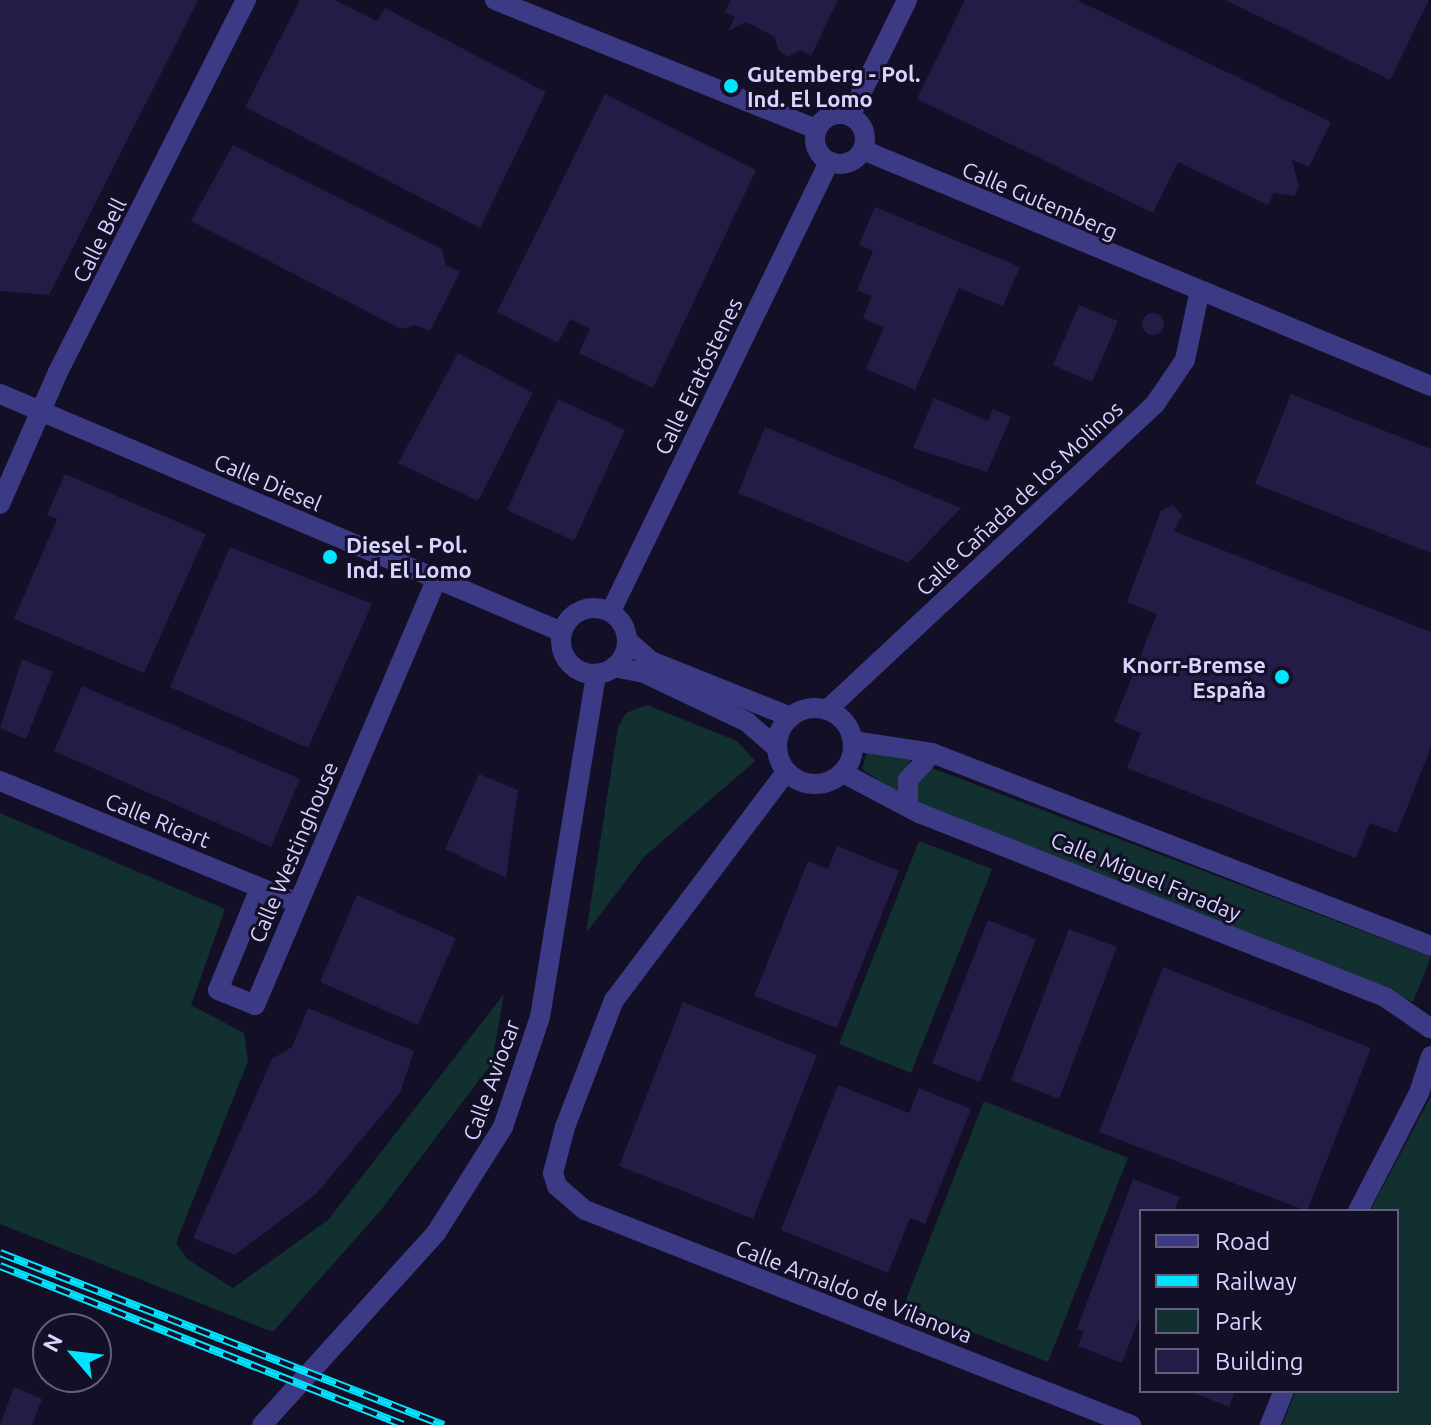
<!DOCTYPE html>
<meta charset="utf-8">
<style>
body{margin:0}
#map{position:relative;width:1431px;height:1425px;overflow:hidden;background:#130f26;font-family:Ubuntu,sans-serif}
div>[style]{position:absolute}
.green>*{inset:0;background:#12302f}
.building>*{inset:0;background:#241b47}
.round{border-radius:50%}
.minor>*{height:20px;margin:-10px;padding:0 10px;transform-origin:10px;border-radius:10px;background:#3d3a85}
.minor>.ring{margin:-10px;padding:0;box-sizing:content-box;background:none;border:20px solid #3d3a85;border-radius:50%}
.rail>*{height:8px;margin-top:-4px;transform-origin:0;background:repeating-linear-gradient(90deg,#130f26 0 15px,#00e5ff 0 30px);box-sizing:border-box;border-block:2px solid #00e5ff}
.dots>*{width:22px;height:22px;translate:-50% -50%;box-sizing:border-box;border:4px solid #130f26;border-radius:50%}
span{translate:-50% -50%;white-space:nowrap;text-align:center;line-height:1.15;-webkit-text-stroke:6px #130f26;paint-order:stroke}
.poi-label{font-size:22px;color:#d9d4ff;font-weight:700}
.left{translate:0 -50%;text-align:left}
.right{translate:-100% -50%;text-align:right}
.street-label{font-size:22px;color:#d9d4ff}
.legend{position:absolute;left:1139px;top:1209px;width:260px;height:184px;box-sizing:border-box;background:#130f26;border:2px solid #625e7d;margin:0;padding:10px 14px;list-style:none;font-size:24px;color:#d9d4ff}
.legend li{display:flex;align-items:center;gap:16px;height:40px}
.legend b{width:40px;border:2px solid #625e7d}
.north{position:absolute;left:32px;top:1313px;width:80px;height:80px;box-sizing:border-box;background:#130f26;border:2px solid #625e7d;border-radius:50%;rotate:298deg;font-size:22px;font-weight:700;line-height:32px;text-align:center;color:#d9d4ff}
.north::after{content:'';display:block;margin:auto;width:28px;height:36px;background:#00e5ff;clip-path:polygon(50% 0,100% 100%,50% 72%,0 100%)}
</style>
<div id="map">
<div class="green">
<div style="clip-path:polygon(647px 705px,737px 741px,755px 761px,644px 857px,586px 933px,618px 727px,626px 713px)"></div>
<div style="clip-path:polygon(867px 753px,911px 758px,899px 793px,862px 769px)"></div>
<div style="clip-path:polygon(929px 767px,1431px 957px,1413px 1002px,926px 808px,916px 799px,916px 786px)"></div>
<div style="clip-path:polygon(0 813px,225px 909px,191px 1005px,244px 1033px,248px 1061px,176px 1243px,187px 1259px,233px 1288px,328px 1220px,504px 994px,492px 1063px,381px 1210px,273px 1332px,0 1224px)"></div>
<div style="clip-path:polygon(919px 841px,992px 869px,911px 1073px,839px 1044px)"></div>
<div style="clip-path:polygon(1431px 1096px,1431px 1425px,1282px 1425px,1296px 1391px,1397px 1391px,1397px 1211px,1370px 1211px)"></div>
<div style="clip-path:polygon(984px 1101px,1128px 1158px,1048px 1362px,904px 1305px)"></div>
</div>
<div class="building">
<div style="clip-path:polygon(0 0,198px 0,49px 295px,0 291px)"></div>
<div style="clip-path:polygon(300px 0,335px 0,377px 21px,385px 8px,546px 92px,480px 228px,245px 107px)"></div>
<div style="clip-path:polygon(731px 0,838px 0,811px 56px,801px 50px,788px 57px,778px 50px,775px 37px,746px 22px,728px 31px,735px 17px,725px 12px)"></div>
<div style="clip-path:polygon(965px 0,1077px 0,1331px 122px,1309px 167px,1292px 160px,1299px 187px,1294px 196px,1274px 193px,1268px 205px,1178px 162px,1153px 213px,917px 99px)"></div>
<div style="clip-path:polygon(1225px 0,1429px 0,1390px 80px)"></div>
<div style="clip-path:polygon(605px 94px,756px 170px,653px 388px,579px 353px,590px 329px,570px 319px,558px 343px,497px 312px)"></div>
<div style="clip-path:polygon(233px 145px,442px 249px,446px 265px,460px 272px,430px 331px,415px 325px,401px 329px,191px 221px)"></div>
<div style="clip-path:polygon(875px 207px,1020px 267px,1003px 306px,959px 288px,915px 390px,866px 369px,884px 327px,863px 318px,872px 296px,857px 290px,873px 251px,859px 245px)"></div>
<div style="clip-path:polygon(1079px 305px,1118px 321px,1092px 382px,1053px 365px)"></div>
<div class="round" style="left:1142px;top:313px;width:22px;height:22px"></div>
<div style="clip-path:polygon(458px 353px,533px 393px,478px 501px,398px 463px)"></div>
<div style="clip-path:polygon(1291px 394px,1431px 449px,1431px 553px,1255px 484px)"></div>
<div style="clip-path:polygon(934px 398px,988px 421px,993px 409px,1011px 417px,987px 472px,913px 448px)"></div>
<div style="clip-path:polygon(558px 399px,625px 430px,574px 541px,507px 510px)"></div>
<div style="clip-path:polygon(765px 427px,961px 508px,908px 563px,738px 493px)"></div>
<div style="clip-path:polygon(65px 474px,206px 534px,144px 673px,14px 619px,57px 519px,47px 515px)"></div>
<div style="clip-path:polygon(1173px 505px,1182px 515px,1174px 531px,1431px 632px,1431px 747px,1397px 833px,1370px 823px,1356px 858px,1127px 768px,1141px 733px,1114px 722px,1157px 614px,1127px 602px,1161px 510px)"></div>
<div style="clip-path:polygon(230px 547px,372px 604px,308px 748px,170px 687px)"></div>
<div style="clip-path:polygon(22px 659px,53px 672px,26px 739px,0 728px)"></div>
<div style="clip-path:polygon(82px 686px,300px 779px,271px 847px,54px 751px)"></div>
<div style="clip-path:polygon(479px 774px,518px 790px,506px 878px,445px 849px)"></div>
<div style="clip-path:polygon(837px 846px,899px 871px,837px 1028px,754px 996px,808px 861px,828px 869px)"></div>
<div style="clip-path:polygon(357px 895px,456px 938px,418px 1025px,320px 982px)"></div>
<div style="clip-path:polygon(988px 920px,1036px 939px,980px 1082px,932px 1063px)"></div>
<div style="clip-path:polygon(1069px 929px,1117px 947px,1059px 1099px,1011px 1080px)"></div>
<div style="clip-path:polygon(1163px 967px,1371px 1048px,1307px 1211px,1099px 1132px)"></div>
<div style="clip-path:polygon(683px 1002px,817px 1055px,753px 1219px,619px 1166px)"></div>
<div style="clip-path:polygon(308px 1008px,414px 1051px,400px 1093px,316px 1194px,235px 1255px,193px 1238px,272px 1059px,292px 1047px)"></div>
<div style="clip-path:polygon(838px 1085px,909px 1113px,919px 1088px,971px 1109px,925px 1224px,910px 1218px,888px 1273px,781px 1230px)"></div>
<div style="clip-path:polygon(1133px 1179px,1180px 1197px,1174px 1211px,1141px 1211px,1141px 1313px,1122px 1363px,1078px 1346px,1084px 1331px,1077px 1329px)"></div>
<div style="clip-path:polygon(14px 1387px,42px 1399px,32px 1425px,0 1425px)"></div>
<div style="clip-path:polygon(1189px 1391px,1235px 1391px,1229px 1407px)"></div>
</div>
<div class="minor">
<div style="left:495px;top:0;width:346px;rotate:21.9deg"></div>
<div class="ring" style="left:815px;top:114px;width:30px;height:30px"></div>
<div style="left:850px;top:116px;width:129px;rotate:-63.8deg"></div>
<div style="left:863px;top:150px;width:615px;rotate:22.56deg"></div>
<div style="left:0;top:394px;width:610px;rotate:22.95deg"></div>
<div style="left:0;top:504px;width:144px;rotate:-66.3deg"></div>
<div style="left:58px;top:372px;width:417px;rotate:-63.2deg"></div>
<div class="ring" style="left:561px;top:608px;width:46px;height:46px"></div>
<div style="left:611px;top:611px;width:499px;rotate:-64.1deg"></div>
<div style="left:628px;top:641px;width:30px;rotate:41deg"></div>
<div style="left:651px;top:661px;width:151px;rotate:21.8deg"></div>
<div style="left:614px;top:667px;width:31px;rotate:11deg"></div>
<div style="left:644px;top:673px;width:114px;rotate:25.4deg"></div>
<div style="left:747px;top:722px;width:40px;rotate:41deg"></div>
<div class="ring" style="left:777px;top:708px;width:56px;height:56px"></div>
<div style="left:827px;top:710px;width:449px;rotate:-43deg"></div>
<div style="left:1155px;top:404px;width:53px;rotate:-55.7deg"></div>
<div style="left:1185px;top:360px;width:67px;rotate:-78deg"></div>
<div style="left:853px;top:741px;width:80px;rotate:8.6deg"></div>
<div style="left:932px;top:753px;width:535px;rotate:21.15deg"></div>
<div style="left:786px;top:772px;width:286px;rotate:127deg"></div>
<div style="left:614px;top:1000px;width:136px;rotate:111.1deg"></div>
<div style="left:565px;top:1127px;width:48px;rotate:104.6deg"></div>
<div style="left:553px;top:1173px;width:14px;rotate:73deg"></div>
<div style="left:557px;top:1186px;width:37px;rotate:41deg"></div>
<div style="left:585px;top:1210px;width:587px;rotate:21.49deg"></div>
<div style="left:843px;top:773px;width:86px;rotate:27.8deg"></div>
<div style="left:919px;top:813px;width:501px;rotate:21.55deg"></div>
<div style="left:1385px;top:997px;width:55px;rotate:34.6deg"></div>
<div style="left:0;top:781px;width:321px;rotate:22.3deg"></div>
<div style="left:908px;top:807px;width:27px;rotate:-90deg"></div>
<div style="left:908px;top:780px;width:36px;rotate:-48deg"></div>
<div style="left:260px;top:888px;width:110px;rotate:112.4deg"></div>
<div style="left:218px;top:990px;width:40px;rotate:22deg"></div>
<div style="left:255px;top:1005px;width:462px;rotate:-66.9deg"></div>
<div style="left:1358px;top:1211px;width:133px;rotate:-62.7deg"></div>
<div style="left:1419px;top:1093px;width:39px;rotate:-72deg"></div>
<div style="left:262px;top:1425px;width:259px;rotate:-47.8deg"></div>
<div style="left:436px;top:1233px;width:125px;rotate:-57.7deg"></div>
<div style="left:503px;top:1127px;width:116px;rotate:-71.4deg"></div>
<div style="left:540px;top:1017px;width:348px;rotate:-80.7deg"></div>
<div style="left:1270px;top:1425px;width:37px;rotate:-68deg"></div>
</div>
<div class="rail">
<div style="left:0;top:1253px;width:476px;rotate:21.2deg"></div>
<div style="left:0;top:1266px;width:433px;rotate:21.5deg"></div>
</div>
<div class="dots">
<div style="left:731px;top:86px;background:#00e5ff"></div>
<div style="left:330px;top:557px;background:#00e5ff"></div>
<div style="left:1282px;top:677px;background:#00e5ff"></div>
</div>
<div class="poi-label">
<span class="left" style="left:747px;top:86px">Gutemberg - Pol.<br>Ind. El Lomo</span>
<span class="left" style="left:346px;top:557px">Diesel - Pol.<br>Ind. El Lomo</span>
<span class="right" style="left:1266px;top:677px">Knorr-Bremse<br>España</span>
</div>
<div class="street-label">
<span style="left:1040px;top:200px;rotate:23deg">Calle Gutemberg</span>
<span style="left:99px;top:240px;rotate:-63deg">Calle Bell</span>
<span style="left:698px;top:376px;rotate:-64deg">Calle Eratóstenes</span>
<span style="left:268px;top:482px;rotate:23deg">Calle Diesel</span>
<span style="left:1019px;top:498px;rotate:-43deg">Calle Cañada de los Molinos</span>
<span style="left:158px;top:820px;rotate:22deg">Calle Ricart</span>
<span style="left:293px;top:852px;rotate:-67deg">Calle Westinghouse</span>
<span style="left:1146px;top:876px;rotate:22deg">Calle Miguel Faraday</span>
<span style="left:491px;top:1080px;rotate:-70deg">Calle Aviocar</span>
<span style="left:854px;top:1291px;rotate:21deg">Calle Arnaldo de Vilanova</span>
</div>
<ul class="legend">
<li><b style="height:10px;background:#3d3a85"></b>Road</li>
<li><b style="height:10px;background:#00e5ff"></b>Railway</li>
<li><b style="height:22px;background:#12302f"></b>Park</li>
<li><b style="height:22px;background:#241b47"></b>Building</li>
</ul>
<div class="north">N</div>
</div>
